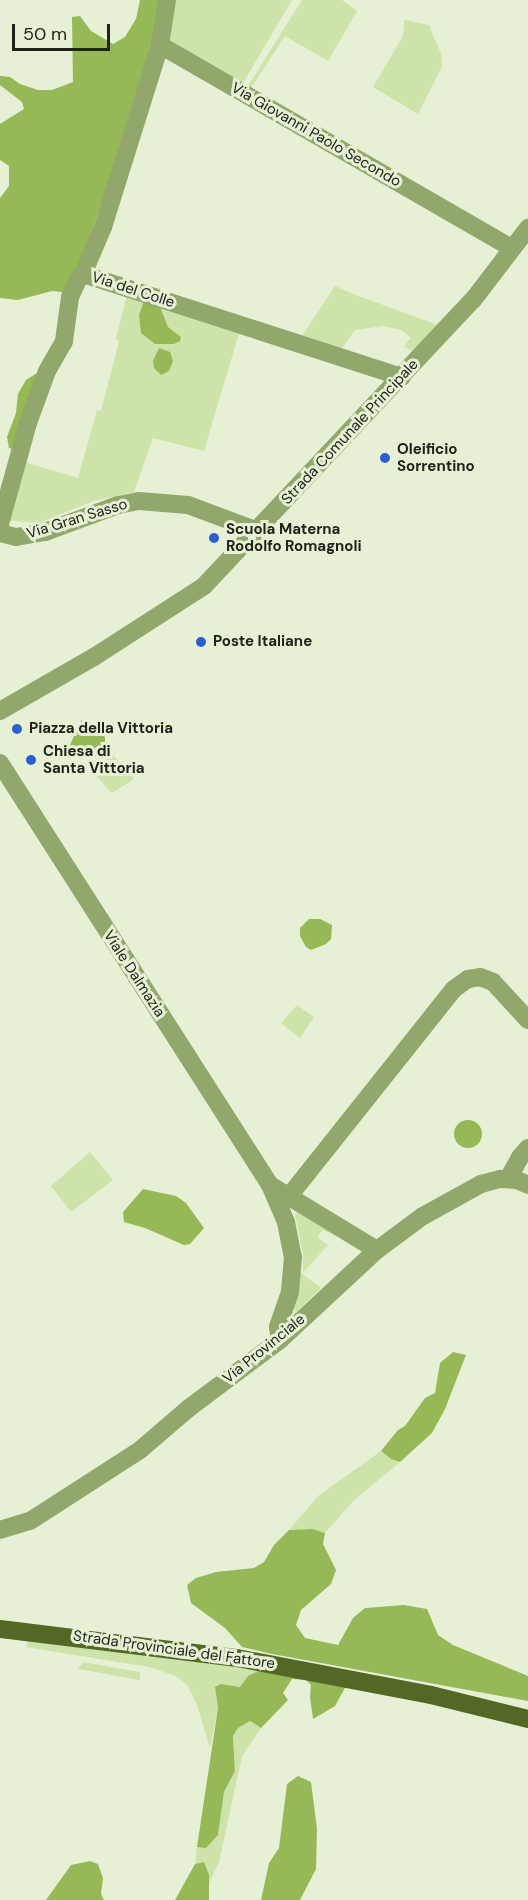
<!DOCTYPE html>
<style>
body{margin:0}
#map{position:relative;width:528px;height:1900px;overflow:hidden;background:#e5f0d5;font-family:"DM Sans",sans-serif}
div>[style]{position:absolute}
.green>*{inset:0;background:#cee3aa}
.forest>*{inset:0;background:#97b857}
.round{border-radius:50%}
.minor>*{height:18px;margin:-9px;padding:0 9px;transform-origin:9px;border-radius:9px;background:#92a76c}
.major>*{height:18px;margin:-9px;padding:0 9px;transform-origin:9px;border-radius:9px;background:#526824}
.dots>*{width:16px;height:16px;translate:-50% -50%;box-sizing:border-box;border:3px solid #e5f0d5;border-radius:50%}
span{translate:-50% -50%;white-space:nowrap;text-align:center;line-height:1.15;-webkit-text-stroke:6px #e5f0d5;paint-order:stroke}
.street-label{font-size:15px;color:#20231a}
.poi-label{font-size:15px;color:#20231a;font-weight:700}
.left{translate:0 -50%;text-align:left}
.scale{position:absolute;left:12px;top:24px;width:98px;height:27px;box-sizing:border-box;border:3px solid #20231a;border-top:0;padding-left:8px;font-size:18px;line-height:21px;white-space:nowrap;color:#20231a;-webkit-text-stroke:4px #e5f0d5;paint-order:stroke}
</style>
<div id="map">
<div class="green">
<div style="clip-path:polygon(170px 0,292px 0,243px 83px,164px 37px)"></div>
<div style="clip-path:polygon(302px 0,342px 0,357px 11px,328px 61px,285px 36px,251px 88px,248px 86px)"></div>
<div style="clip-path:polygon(404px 20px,429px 25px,441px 54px,442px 67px,418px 114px,373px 87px,403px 36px)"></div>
<div style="clip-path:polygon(335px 286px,356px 295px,443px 327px,416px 354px,404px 346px,411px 338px,401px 330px,383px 326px,355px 330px,340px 351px,300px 339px)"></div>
<div style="clip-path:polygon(127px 294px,240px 330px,204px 451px,153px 438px,134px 492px,93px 501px,39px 523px,5px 520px,21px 461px,78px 478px,97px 410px,101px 411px,119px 341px,116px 339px)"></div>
<div style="clip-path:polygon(113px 755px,134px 779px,112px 793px,91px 770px)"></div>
<div style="clip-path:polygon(297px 1005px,314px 1017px,300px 1038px,281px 1023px)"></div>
<div style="clip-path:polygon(90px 1152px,113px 1180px,71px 1212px,51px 1186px)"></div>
<div style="clip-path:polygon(301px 1210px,337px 1236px,323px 1230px,317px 1237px,328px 1245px,303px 1273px,303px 1254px,295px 1214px)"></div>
<div style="clip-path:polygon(300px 1272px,321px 1288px,296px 1312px,294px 1308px)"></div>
<div style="clip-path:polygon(381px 1451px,391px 1459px,400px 1462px,354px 1500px,325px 1533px,313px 1529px,289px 1530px,318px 1496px)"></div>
<div style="clip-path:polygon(29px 1639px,261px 1670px,240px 1687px,221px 1684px,215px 1687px,218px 1707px,210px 1748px,197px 1705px,187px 1685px,176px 1676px,149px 1667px,26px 1647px)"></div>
<div style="clip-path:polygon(83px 1662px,140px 1672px,140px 1680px,78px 1669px)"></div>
<div style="clip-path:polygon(250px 1721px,261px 1728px,242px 1756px,219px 1862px,209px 1883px,204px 1862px,195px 1864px,197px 1847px,206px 1848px,218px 1835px,224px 1792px,235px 1771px,233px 1736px,238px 1728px)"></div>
</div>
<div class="forest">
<div style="clip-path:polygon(140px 0,170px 0,71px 293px,52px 291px,18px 300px,0 298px,0 198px,9px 186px,9px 166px,0 160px,0 124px,24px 109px,22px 102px,0 85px,0 76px,10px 77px,20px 84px,38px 90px,52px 90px,73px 82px,72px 17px,80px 16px,91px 31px,113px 44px,125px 37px,136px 19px)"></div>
<div style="clip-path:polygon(145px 298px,160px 307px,168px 327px,181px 337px,180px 341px,174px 344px,155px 344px,141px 333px,139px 315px)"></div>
<div style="clip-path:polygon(159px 348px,170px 352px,173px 361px,169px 371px,161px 375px,154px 368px,153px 361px)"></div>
<div style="clip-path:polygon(37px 373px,13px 449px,9px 448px,7px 437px,16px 413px,18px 394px,26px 380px)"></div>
<div style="clip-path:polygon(82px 719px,93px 723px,105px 737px,105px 746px,99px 756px,89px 758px,69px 747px)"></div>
<div style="clip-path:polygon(309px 919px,320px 919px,332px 925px,331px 939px,326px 944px,311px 950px,306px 947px,300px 936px,300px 928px)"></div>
<div class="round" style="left:454px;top:1120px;width:28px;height:28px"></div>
<div style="clip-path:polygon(143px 1189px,176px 1196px,186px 1203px,204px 1228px,190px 1244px,184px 1245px,145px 1228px,124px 1222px,123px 1212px)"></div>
<div style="clip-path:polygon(453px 1352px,466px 1355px,445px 1409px,432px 1433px,400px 1462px,391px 1459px,381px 1451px,398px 1430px,405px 1426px,425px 1398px,435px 1393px,440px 1363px)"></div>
<div style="clip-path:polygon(313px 1529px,325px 1533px,323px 1544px,336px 1570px,331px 1584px,301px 1610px,296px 1625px,305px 1638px,338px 1645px,353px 1618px,365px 1608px,404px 1605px,427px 1609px,438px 1635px,453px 1645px,528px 1676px,528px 1701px,272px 1654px,242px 1647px,225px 1628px,191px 1603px,187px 1585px,196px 1578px,216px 1572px,254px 1568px,264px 1562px,274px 1545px,289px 1530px)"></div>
<div style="clip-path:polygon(261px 1670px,346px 1686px,335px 1706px,313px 1719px,310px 1697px,311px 1685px,306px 1680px,292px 1679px,283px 1693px,288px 1700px,261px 1728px,250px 1721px,238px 1728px,233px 1736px,235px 1771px,224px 1792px,218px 1835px,206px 1848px,197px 1847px,215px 1728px,218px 1707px,215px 1687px,221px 1684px,240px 1687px,248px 1676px)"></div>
<div style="clip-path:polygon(298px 1776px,311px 1782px,317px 1829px,316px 1869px,300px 1900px,261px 1900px,269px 1863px,279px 1848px,287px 1784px)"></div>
<div style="clip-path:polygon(90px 1861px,98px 1864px,103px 1878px,101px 1894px,104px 1900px,46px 1900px,71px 1865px)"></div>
<div style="clip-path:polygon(204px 1862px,209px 1875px,209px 1900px,175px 1900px,195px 1864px)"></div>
</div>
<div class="minor">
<div style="left:167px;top:0;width:46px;rotate:98.8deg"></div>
<div style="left:160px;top:45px;width:406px;rotate:30deg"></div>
<div style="left:83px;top:274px;width:51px;rotate:-66.9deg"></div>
<div style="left:103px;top:227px;width:191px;rotate:-72.6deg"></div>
<div style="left:0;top:524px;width:105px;rotate:-74.5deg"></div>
<div style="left:28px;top:423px;width:55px;rotate:-69.9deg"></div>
<div style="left:47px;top:371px;width:34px;rotate:-60deg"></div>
<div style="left:64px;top:341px;width:44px;rotate:-82.2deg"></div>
<div style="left:70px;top:297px;width:21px;rotate:-65deg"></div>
<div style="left:79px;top:278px;width:6px;rotate:-45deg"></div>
<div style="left:83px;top:274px;width:335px;rotate:17.9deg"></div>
<div style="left:0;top:533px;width:16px;rotate:14deg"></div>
<div style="left:16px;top:537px;width:29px;rotate:-10deg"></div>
<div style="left:45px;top:532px;width:78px;rotate:-20.3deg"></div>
<div style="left:118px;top:505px;width:21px;rotate:-11deg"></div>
<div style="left:139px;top:501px;width:49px;rotate:4.7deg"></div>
<div style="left:188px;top:505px;width:75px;rotate:20.4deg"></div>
<div style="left:0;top:711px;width:108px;rotate:-29.9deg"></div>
<div style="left:94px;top:657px;width:131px;rotate:-32.8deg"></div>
<div style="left:204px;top:586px;width:393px;rotate:-46.8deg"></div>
<div style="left:473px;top:300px;width:91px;rotate:-52.6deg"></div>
<div style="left:0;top:763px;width:501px;rotate:57.39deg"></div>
<div style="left:270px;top:1185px;width:125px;rotate:31.3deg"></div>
<div style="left:508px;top:1179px;width:25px;rotate:-61deg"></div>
<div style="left:520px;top:1157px;width:12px;rotate:-48deg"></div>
<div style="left:270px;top:1185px;width:40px;rotate:66.6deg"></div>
<div style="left:286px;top:1222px;width:36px;rotate:79deg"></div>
<div style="left:293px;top:1257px;width:35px;rotate:95deg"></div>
<div style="left:290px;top:1292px;width:37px;rotate:109deg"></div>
<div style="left:278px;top:1327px;width:13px;rotate:81deg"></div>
<div style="left:290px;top:1195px;width:263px;rotate:-51.5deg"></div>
<div style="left:454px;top:989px;width:17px;rotate:-36deg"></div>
<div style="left:468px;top:979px;width:12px;rotate:-9deg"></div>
<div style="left:480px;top:977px;width:14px;rotate:21deg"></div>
<div style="left:493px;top:982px;width:52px;rotate:47.4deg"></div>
<div style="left:0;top:1530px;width:31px;rotate:-17deg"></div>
<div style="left:30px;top:1521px;width:131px;rotate:-32.8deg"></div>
<div style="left:140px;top:1450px;width:65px;rotate:-40.6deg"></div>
<div style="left:189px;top:1408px;width:114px;rotate:-36.8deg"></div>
<div style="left:280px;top:1340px;width:132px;rotate:-42.9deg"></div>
<div style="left:377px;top:1250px;width:57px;rotate:-36.5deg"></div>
<div style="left:423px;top:1216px;width:66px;rotate:-28.9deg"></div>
<div style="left:481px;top:1184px;width:20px;rotate:-15deg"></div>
<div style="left:500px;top:1179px;width:17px;rotate:3deg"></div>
<div style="left:517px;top:1180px;width:12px;rotate:24deg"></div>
</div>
<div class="major">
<div style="left:0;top:1629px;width:239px;rotate:7deg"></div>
<div style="left:237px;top:1658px;width:197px;rotate:10.8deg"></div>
<div style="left:431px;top:1695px;width:100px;rotate:13.9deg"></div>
</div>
<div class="dots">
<div style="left:385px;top:458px;background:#2c5ecc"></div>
<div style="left:214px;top:538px;background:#2c5ecc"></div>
<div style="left:201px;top:642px;background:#2c5ecc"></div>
<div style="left:17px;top:729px;background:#2c5ecc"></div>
<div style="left:31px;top:760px;background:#2c5ecc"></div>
</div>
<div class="street-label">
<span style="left:316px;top:135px;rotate:30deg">Via Giovanni Paolo Secondo</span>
<span style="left:133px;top:290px;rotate:18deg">Via del Colle</span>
<span style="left:350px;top:432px;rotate:-47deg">Strada Comunale Principale</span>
<span style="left:77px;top:519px;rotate:-17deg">Via Gran Sasso</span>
<span style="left:134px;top:974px;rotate:57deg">Viale Dalmazia</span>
<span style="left:264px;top:1349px;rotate:-39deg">Via Provinciale</span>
<span style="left:174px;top:1650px;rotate:8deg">Strada Provinciale del Fattore</span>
</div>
<div class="poi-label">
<span class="left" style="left:397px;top:458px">Oleificio<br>Sorrentino</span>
<span class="left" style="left:226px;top:538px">Scuola Materna<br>Rodolfo Romagnoli</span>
<span class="left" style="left:213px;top:642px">Poste Italiane</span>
<span class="left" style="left:29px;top:729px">Piazza della Vittoria</span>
<span class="left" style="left:43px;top:760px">Chiesa di<br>Santa Vittoria</span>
</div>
<div class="scale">50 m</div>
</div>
